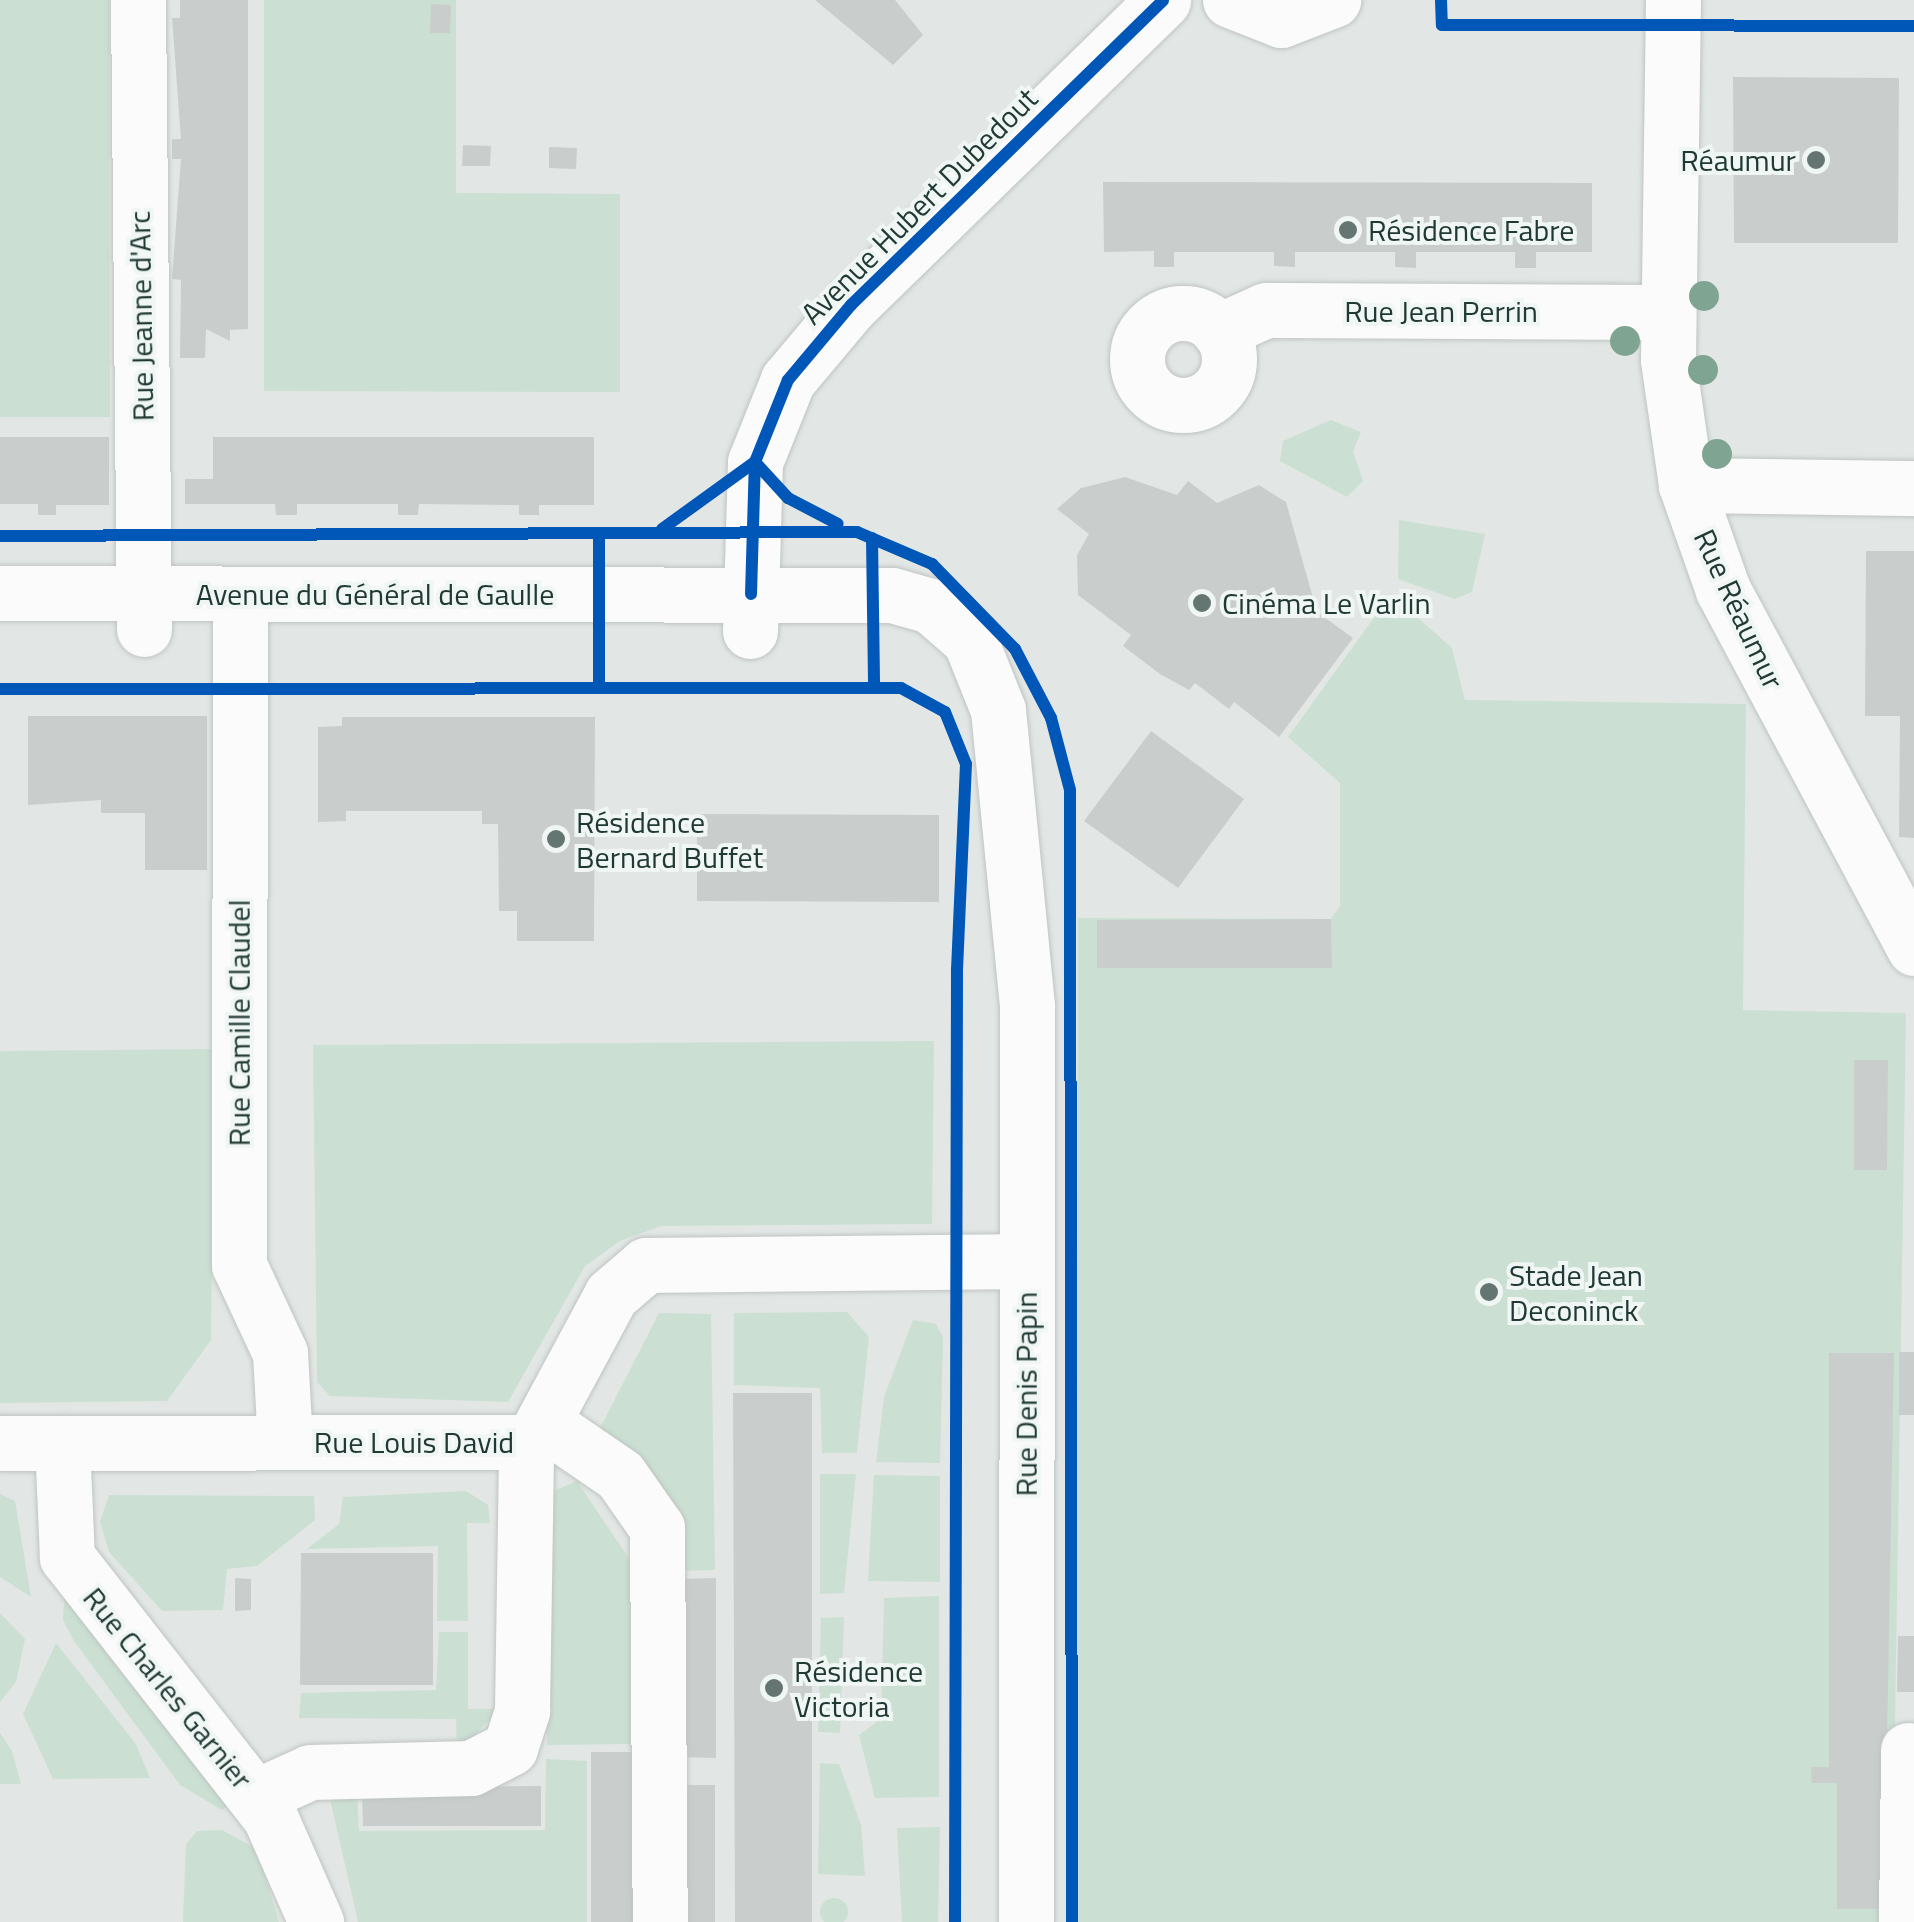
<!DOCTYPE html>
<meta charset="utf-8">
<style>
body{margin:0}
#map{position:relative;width:1914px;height:1922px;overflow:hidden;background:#e2e7e5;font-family:"Titillium Web",sans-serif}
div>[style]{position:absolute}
.green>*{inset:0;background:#cbe0d3}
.round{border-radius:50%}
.building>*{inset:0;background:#c9cecc}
.roads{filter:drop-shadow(0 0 2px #bfc4c2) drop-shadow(0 0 2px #bfc4c2)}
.minor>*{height:55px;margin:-27.5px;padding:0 27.5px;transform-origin:27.5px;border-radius:27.5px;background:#fbfbfb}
.minor>.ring{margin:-27.5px;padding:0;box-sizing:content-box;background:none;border:55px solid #fbfbfb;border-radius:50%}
.cycleway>*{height:12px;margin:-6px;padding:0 6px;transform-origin:6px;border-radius:6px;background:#0057b8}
.trees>*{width:30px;height:30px;margin:-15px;border-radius:50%;background:#7fa491}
.dots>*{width:28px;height:28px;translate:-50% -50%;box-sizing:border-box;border:5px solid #eff6f4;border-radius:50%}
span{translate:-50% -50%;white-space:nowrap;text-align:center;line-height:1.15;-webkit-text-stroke:8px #eff6f4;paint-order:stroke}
.poi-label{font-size:30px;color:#213934}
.right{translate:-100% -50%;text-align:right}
.left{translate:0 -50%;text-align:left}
.street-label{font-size:30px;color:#213934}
</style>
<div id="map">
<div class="green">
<div style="clip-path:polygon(0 0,109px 0,110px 417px,0 417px)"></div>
<div style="clip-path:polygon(264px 0,456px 0,456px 193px,620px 194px,620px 392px,264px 391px)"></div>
<div style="clip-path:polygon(1331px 420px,1361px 432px,1353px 451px,1363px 481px,1347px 497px,1280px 461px,1283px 441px)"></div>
<div style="clip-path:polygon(1399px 520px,1485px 534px,1472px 592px,1455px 599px,1398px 579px)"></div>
<div style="clip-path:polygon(1391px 594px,1452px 648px,1465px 700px,1746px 704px,1743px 1010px,1906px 1013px,1892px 1922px,1076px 1922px,1078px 918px,1331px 919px,1340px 906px,1340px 783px,1288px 737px)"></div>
<div style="clip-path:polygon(934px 1041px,932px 1224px,661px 1226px,620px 1241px,585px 1266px,508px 1402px,330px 1396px,317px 1382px,313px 1045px)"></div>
<div style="clip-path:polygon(214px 1049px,211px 1340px,167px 1401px,0 1403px,0 1051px)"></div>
<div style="clip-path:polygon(847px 1312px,869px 1337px,857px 1453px,822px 1453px,820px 1388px,734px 1385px,734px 1313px)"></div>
<div style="clip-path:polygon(659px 1313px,711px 1314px,715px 1570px,679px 1571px,596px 1436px)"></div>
<div style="clip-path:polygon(913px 1320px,936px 1324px,943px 1337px,940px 1463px,876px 1462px,884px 1397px)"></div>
<div style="clip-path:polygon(820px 1474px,856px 1474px,844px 1593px,820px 1594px)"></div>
<div style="clip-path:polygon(874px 1475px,940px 1476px,940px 1582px,868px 1581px)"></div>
<div style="clip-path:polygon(577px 1481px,636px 1569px,632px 1744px,547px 1745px,544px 1495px)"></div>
<div style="clip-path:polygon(466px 1491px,488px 1505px,490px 1523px,467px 1523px,468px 1621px,437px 1621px,438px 1546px,307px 1549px,339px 1524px,343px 1497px)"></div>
<div style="clip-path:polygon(0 1494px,15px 1501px,31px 1597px,0 1577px)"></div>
<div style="clip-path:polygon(109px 1495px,314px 1496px,315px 1520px,257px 1566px,227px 1569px,223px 1610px,162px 1611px,109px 1552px,100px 1522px)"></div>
<div style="clip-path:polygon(65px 1587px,236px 1800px,222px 1810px,180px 1785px,74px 1641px,63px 1620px)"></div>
<div style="clip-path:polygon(939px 1596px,939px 1797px,875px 1798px,859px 1735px,881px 1719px,884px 1598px)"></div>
<div style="clip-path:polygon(0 1613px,25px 1639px,16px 1682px,0 1702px)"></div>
<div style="clip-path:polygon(844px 1617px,840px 1733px,818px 1732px,821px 1618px)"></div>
<div style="clip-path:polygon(439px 1632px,468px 1632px,468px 1709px,500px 1709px,457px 1753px,456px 1719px,299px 1718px,301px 1693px,436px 1690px)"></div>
<div style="clip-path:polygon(56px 1643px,136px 1744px,150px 1778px,53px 1779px,23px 1714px)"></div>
<div style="clip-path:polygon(0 1733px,12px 1751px,21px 1784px,0 1784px)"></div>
<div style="clip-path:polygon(546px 1759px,587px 1761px,587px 1922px,358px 1922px,330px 1799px,357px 1793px,359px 1831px,545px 1830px)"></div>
<div style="clip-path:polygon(820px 1763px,839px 1764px,861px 1825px,865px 1876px,818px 1874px)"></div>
<div style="clip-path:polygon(940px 1827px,938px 1922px,902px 1922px,897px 1828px)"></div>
<div style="clip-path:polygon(222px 1830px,257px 1849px,279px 1922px,183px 1922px,186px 1844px,197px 1831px)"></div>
<div class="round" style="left:820px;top:1898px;width:28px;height:28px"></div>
</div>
<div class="building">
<div style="clip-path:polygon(180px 0,248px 0,248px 329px,230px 330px,230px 341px,206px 329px,205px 358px,180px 358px,181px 280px,172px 279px,181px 159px,172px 159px,172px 139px,181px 139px,172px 18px,180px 18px)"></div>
<div style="clip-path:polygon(815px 0,895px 0,923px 35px,893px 65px)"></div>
<div style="clip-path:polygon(431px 4px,451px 5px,450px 33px,430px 33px)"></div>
<div style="clip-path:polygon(1733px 77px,1899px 78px,1898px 243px,1734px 243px)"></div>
<div style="clip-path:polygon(463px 145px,491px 146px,490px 166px,462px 166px)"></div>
<div style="clip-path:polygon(549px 147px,577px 148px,576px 169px,549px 168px)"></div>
<div style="clip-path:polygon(1103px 182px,1592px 183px,1592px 252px,1536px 252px,1536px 268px,1515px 268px,1515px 252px,1416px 252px,1416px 268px,1395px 267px,1395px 252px,1295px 252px,1295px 267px,1274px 266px,1274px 252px,1174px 252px,1174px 267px,1154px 267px,1154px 251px,1104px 252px)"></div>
<div style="clip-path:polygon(0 437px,109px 437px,109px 505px,56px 505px,56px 515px,38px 515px,38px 504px,0 504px)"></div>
<div style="clip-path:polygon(213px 437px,594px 437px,594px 505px,539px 505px,539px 515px,519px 515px,519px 505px,419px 504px,418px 515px,398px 515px,398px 504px,297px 504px,297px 515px,276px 515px,275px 504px,185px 504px,185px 479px,213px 479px)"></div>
<div style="clip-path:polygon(1125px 477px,1177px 495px,1188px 481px,1217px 503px,1259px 485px,1286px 502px,1317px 612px,1353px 638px,1279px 737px,1234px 702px,1229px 709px,1195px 683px,1189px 690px,1160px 674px,1123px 646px,1131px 635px,1078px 595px,1077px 555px,1089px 534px,1057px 509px,1081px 488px)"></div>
<div style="clip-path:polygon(1866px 551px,1914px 551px,1914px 838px,1899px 837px,1900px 716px,1865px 716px)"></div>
<div style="clip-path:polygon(28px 716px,207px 716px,207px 870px,145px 870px,145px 813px,101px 813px,101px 800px,28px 805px)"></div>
<div style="clip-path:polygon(342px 717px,595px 717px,594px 941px,517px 941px,517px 911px,499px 911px,498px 824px,482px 824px,482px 811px,346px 811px,346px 821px,318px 822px,318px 727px,342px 726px)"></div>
<div style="clip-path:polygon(1151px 731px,1244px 799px,1178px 888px,1084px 821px)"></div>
<div style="clip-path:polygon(697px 814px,939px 815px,939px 902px,697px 901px)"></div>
<div style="clip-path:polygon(1331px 919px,1332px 968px,1097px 968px,1097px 920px)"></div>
<div style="clip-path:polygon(1854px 1060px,1888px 1060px,1887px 1170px,1854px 1170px)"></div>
<div style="clip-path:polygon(1899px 1352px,1914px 1352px,1914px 1415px,1899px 1415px)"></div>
<div style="clip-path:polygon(1829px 1353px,1894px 1353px,1884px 1909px,1837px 1909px,1837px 1783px,1812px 1783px,1811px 1767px,1829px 1767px)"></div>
<div style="clip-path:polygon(733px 1393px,812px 1393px,812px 1922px,735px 1922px)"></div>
<div style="clip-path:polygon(301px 1553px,433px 1553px,433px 1685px,300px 1685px)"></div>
<div style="clip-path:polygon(235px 1578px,251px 1579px,251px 1610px,235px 1611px)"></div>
<div style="clip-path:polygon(716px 1578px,716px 1758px,677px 1757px,677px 1579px)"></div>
<div style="clip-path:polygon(1898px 1636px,1914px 1636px,1914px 1692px,1897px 1692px)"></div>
<div style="clip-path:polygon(591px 1752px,633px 1752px,633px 1922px,591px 1922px)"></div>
<div style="clip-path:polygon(678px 1785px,715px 1785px,715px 1922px,678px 1922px)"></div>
<div style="clip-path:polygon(541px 1786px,541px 1826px,363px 1826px,362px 1787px)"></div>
</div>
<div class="roads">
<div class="minor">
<div style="left:138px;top:0;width:629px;rotate:89.45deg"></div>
<div style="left:1230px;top:0;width:55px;rotate:21.4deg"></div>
<div style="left:1281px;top:20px;width:56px;rotate:-21deg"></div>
<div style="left:1673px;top:0;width:360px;rotate:90.8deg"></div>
<div style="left:1668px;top:360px;width:126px;rotate:81.8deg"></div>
<div style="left:1686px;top:485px;width:111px;rotate:70.6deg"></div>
<div style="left:1723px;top:590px;width:406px;rotate:61.9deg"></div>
<div class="ring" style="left:1137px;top:313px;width:37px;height:37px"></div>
<div style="left:1219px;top:331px;width:51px;rotate:-24.1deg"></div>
<div style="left:1266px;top:310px;width:402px;rotate:0.3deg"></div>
<div style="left:1686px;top:485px;width:228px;rotate:0.8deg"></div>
<div style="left:0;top:593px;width:892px;rotate:0.13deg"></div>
<div style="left:892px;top:595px;width:41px;rotate:15.8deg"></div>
<div style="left:931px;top:606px;width:52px;rotate:41.1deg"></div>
<div style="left:970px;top:640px;width:75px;rotate:68.2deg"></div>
<div style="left:998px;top:710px;width:296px;rotate:84.4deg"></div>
<div style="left:1027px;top:1005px;width:917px;rotate:90.06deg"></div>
<div style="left:240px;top:594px;width:671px;rotate:90.09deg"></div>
<div style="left:239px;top:1265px;width:97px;rotate:65deg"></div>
<div style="left:280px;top:1353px;width:89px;rotate:86.8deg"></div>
<div style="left:750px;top:631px;width:169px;rotate:-88.3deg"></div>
<div style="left:755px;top:462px;width:88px;rotate:-68.1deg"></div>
<div style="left:788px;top:380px;width:98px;rotate:-50deg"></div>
<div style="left:851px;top:305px;width:436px;rotate:-44.3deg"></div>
<div style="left:547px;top:1425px;width:88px;rotate:34.4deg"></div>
<div style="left:620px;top:1475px;width:65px;rotate:55.1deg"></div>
<div style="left:657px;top:1528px;width:394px;rotate:89.6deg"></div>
<div style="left:0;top:1443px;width:532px;rotate:-0.11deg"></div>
<div style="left:532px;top:1442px;width:167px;rotate:-61.7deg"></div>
<div style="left:611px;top:1295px;width:46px;rotate:-40.6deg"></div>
<div style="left:646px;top:1265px;width:381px;rotate:-0.6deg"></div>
<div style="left:62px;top:1443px;width:114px;rotate:87.5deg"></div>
<div style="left:67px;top:1557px;width:330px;rotate:52deg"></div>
<div style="left:270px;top:1817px;width:115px;rotate:66.3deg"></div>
<div style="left:255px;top:1797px;width:60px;rotate:-24.4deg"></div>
<div style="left:310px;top:1772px;width:161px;rotate:-1.4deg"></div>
<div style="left:471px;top:1768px;width:44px;rotate:-27.1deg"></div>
<div style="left:510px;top:1748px;width:40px;rotate:-72deg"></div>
<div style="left:522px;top:1710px;width:268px;rotate:-89.1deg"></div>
<div style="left:1906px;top:1922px;width:172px;rotate:-89.3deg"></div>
</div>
</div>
<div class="cycleway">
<div style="left:1441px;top:0;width:25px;rotate:88deg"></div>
<div style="left:1442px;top:25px;width:472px;rotate:0.1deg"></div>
<div style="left:662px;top:529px;width:115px;rotate:-35.8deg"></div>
<div style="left:755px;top:462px;width:49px;rotate:47.5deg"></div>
<div style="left:788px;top:498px;width:56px;rotate:27.5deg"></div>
<div style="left:599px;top:534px;width:154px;rotate:90deg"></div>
<div style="left:0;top:536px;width:857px;rotate:-0.27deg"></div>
<div style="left:857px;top:532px;width:82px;rotate:23.1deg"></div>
<div style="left:932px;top:564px;width:119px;rotate:45.7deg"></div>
<div style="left:1015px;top:649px;width:78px;rotate:62.4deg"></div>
<div style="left:1051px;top:718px;width:74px;rotate:75.2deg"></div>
<div style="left:1070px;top:790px;width:1132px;rotate:89.9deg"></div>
<div style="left:872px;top:538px;width:150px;rotate:89.2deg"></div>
<div style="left:751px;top:594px;width:132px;rotate:-88.3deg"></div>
<div style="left:755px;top:462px;width:88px;rotate:-68.1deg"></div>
<div style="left:788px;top:380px;width:98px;rotate:-50deg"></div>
<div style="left:851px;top:305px;width:436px;rotate:-44.3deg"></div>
<div style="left:0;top:689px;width:901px;rotate:-0.06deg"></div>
<div style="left:901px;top:688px;width:50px;rotate:28.6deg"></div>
<div style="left:945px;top:712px;width:56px;rotate:68deg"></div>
<div style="left:966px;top:764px;width:205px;rotate:92.5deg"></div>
<div style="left:957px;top:969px;width:953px;rotate:90.12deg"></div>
</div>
<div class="trees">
<div style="left:1704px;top:296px"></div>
<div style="left:1625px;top:341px"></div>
<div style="left:1703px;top:370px"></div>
<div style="left:1717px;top:454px"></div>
</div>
<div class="dots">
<div style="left:1816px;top:160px;background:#657672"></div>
<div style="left:1348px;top:230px;background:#657672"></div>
<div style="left:1202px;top:603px;background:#657672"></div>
<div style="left:556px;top:839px;background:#657672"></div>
<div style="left:1489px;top:1292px;background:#657672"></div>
<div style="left:774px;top:1688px;background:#657672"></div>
</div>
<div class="poi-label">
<span class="right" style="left:1796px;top:160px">Réaumur</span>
<span class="left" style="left:1368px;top:230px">Résidence Fabre</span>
<span class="left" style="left:1222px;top:603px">Cinéma Le Varlin</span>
<span class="left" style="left:576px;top:839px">Résidence<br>Bernard Buffet</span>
<span class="left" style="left:1509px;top:1292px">Stade Jean<br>Deconinck</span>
<span class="left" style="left:794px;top:1688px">Résidence<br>Victoria</span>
</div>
<div class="street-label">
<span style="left:919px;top:206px;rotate:-45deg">Avenue Hubert Dubedout</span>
<span style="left:1441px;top:311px">Rue Jean Perrin</span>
<span style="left:141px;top:316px;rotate:-91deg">Rue Jeanne d'Arc</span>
<span style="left:375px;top:594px">Avenue du Général de Gaulle</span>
<span style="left:1739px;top:609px;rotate:65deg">Rue Réaumur</span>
<span style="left:239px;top:1023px;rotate:-90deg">Rue Camille Claudel</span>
<span style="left:1026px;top:1394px;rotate:-90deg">Rue Denis Papin</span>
<span style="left:414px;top:1442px">Rue Louis David</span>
<span style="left:168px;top:1688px;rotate:51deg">Rue Charles Garnier</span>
</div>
</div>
